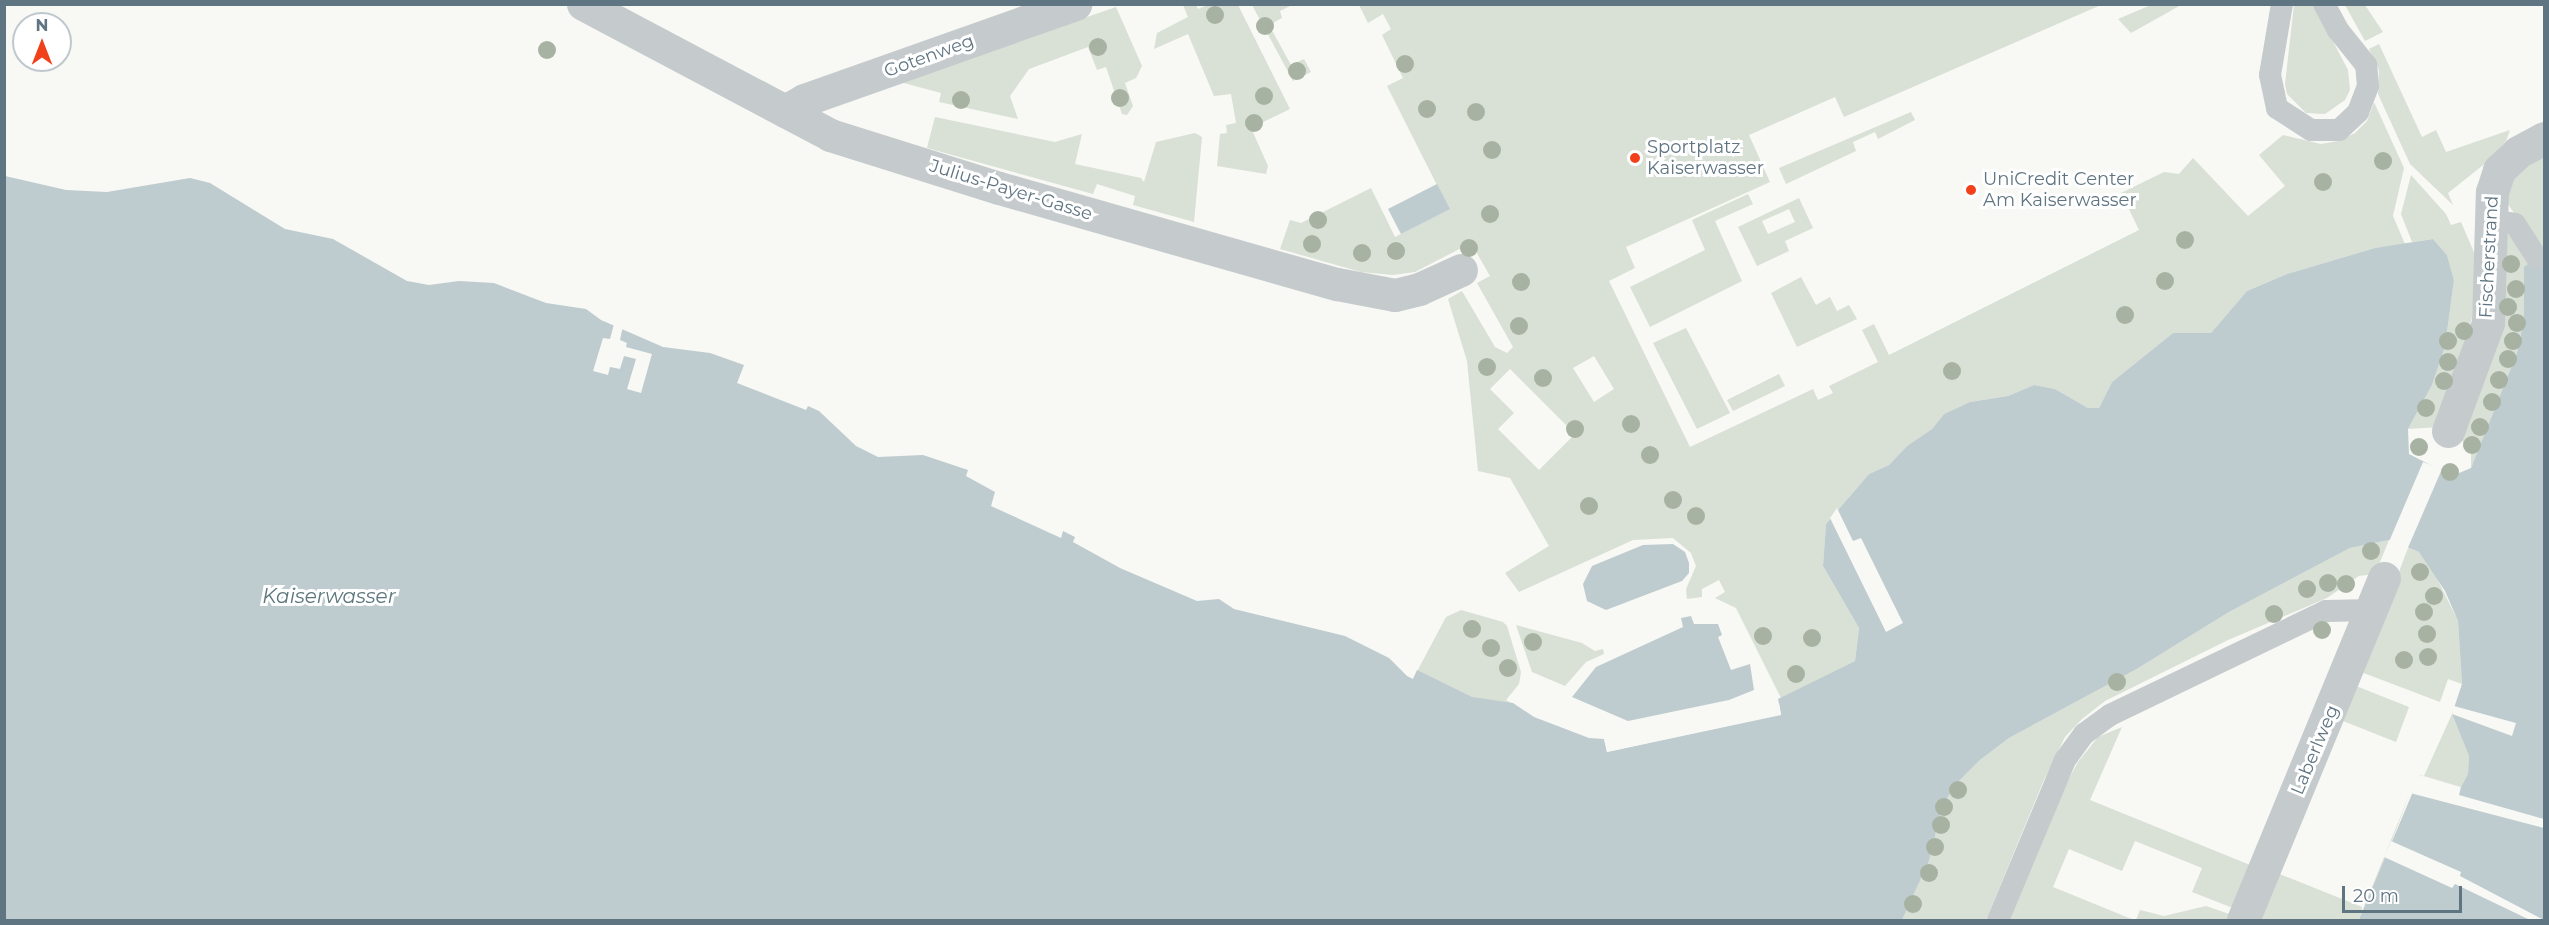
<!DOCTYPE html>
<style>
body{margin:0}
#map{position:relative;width:2549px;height:925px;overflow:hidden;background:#f8f8f4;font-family:Montserrat,sans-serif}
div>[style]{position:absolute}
.green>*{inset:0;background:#d9e0d5}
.water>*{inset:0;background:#becbcf}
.pier>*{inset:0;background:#f8f8f4}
.lane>*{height:22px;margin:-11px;padding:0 11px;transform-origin:11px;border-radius:11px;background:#c5cacd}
.street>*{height:33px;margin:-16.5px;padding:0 16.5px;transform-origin:16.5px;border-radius:16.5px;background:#c5cacd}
.trees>*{width:18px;height:18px;margin:-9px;border-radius:50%;background:#a8b2a3}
.dots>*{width:16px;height:16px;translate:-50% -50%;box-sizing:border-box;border:3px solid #fff;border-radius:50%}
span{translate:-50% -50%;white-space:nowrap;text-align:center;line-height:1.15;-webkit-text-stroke:6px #fff;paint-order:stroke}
.street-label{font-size:18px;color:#607582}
.poi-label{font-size:18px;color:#607582}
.left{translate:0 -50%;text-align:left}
.water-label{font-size:20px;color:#5b767c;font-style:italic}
.frame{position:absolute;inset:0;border:6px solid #607582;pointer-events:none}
.north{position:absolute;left:12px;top:12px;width:60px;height:60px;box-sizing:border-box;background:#fff;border:2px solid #bfc8cd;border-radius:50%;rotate:0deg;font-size:16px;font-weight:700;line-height:24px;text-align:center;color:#607582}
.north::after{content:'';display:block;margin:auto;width:21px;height:27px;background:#f1411b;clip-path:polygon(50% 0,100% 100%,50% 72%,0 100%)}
.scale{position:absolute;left:2342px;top:886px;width:120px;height:27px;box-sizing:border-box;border:3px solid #607582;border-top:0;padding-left:8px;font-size:18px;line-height:21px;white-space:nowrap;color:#607582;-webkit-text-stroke:4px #fff;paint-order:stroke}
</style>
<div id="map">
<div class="green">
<div style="clip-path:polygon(1183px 5px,1196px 5px,1198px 9px,1208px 5px,1238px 5px,1290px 109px,1251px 128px,1268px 166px,1266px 174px,1217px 166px,1220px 134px,1227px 133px,1226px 125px,1236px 123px,1231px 94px,1214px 96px,1188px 34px,1154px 49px,1157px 33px,1188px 17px)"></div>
<div style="clip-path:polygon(1252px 5px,1292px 5px,1280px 11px,1282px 18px,1269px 25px,1291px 65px,1304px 59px,1311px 72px,1293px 81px)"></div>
<div style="clip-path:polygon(evenodd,1359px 5px,2101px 5px,1844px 117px,1835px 97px,1749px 135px,1770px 182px,1626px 247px,1635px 268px,1609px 281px,1690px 447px,1813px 389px,1818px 400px,1833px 393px,1829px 386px,1878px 362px,1862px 330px,1874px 324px,1889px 355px,2139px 230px,2121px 193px,2164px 172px,2179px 174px,2193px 158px,2248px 216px,2285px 186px,2259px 155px,2283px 135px,2321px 144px,2338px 141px,2355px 133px,2367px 121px,2374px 102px,2404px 168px,2393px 216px,2405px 244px,2375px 248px,2287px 274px,2247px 291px,2211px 333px,2173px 333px,2112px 382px,2099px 408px,2088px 408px,2055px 389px,2034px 385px,2008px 396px,1970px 402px,1944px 414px,1932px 429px,1907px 446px,1889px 465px,1869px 474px,1826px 524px,1823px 566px,1859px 628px,1855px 661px,1781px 698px,1736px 608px,1715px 598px,1725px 592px,1719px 580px,1702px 589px,1702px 597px,1687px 599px,1686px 589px,1696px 566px,1691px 553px,1673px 538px,1633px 540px,1519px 592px,1505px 573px,1549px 546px,1510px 478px,1478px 471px,1467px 361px,1448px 299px,1462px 291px,1495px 347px,1507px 353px,1513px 347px,1477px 283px,1490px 276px,1471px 243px,1415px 272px,1393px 275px,1361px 272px,1280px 249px,1290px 220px,1301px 223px,1371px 188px,1395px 237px,1449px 209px,1387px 86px,1403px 78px,1382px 35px,1391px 29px,1383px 14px,1368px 23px,1359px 5px,1594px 356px,1614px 389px,1594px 402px,1573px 368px,1594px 356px,1359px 5px,1510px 369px,1575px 434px,1539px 470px,1498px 429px,1514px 413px,1490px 389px,1510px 369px)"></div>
<div style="clip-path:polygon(2151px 5px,2181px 5px,2131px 33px,2118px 19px)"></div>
<div style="clip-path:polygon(2294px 5px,2314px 5px,2348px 70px,2350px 90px,2345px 100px,2325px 114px,2306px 113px,2287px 94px,2285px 84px)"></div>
<div style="clip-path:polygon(2345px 5px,2365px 5px,2383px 32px,2365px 41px)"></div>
<div style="clip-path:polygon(1116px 7px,1142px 66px,1136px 78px,1125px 83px,1133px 106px,1127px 115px,1122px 114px,1106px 67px,1097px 70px,1088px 47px,1029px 69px,1010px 96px,1018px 119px,939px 102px,941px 93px,900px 82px)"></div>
<div style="clip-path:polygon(2379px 44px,2422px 137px,2436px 130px,2446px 152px,2510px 130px,2506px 141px,2487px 162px,2448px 193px,2453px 205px,2410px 164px,2378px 94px,2379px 70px,2369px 49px)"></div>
<div style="clip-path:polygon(1911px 112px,1915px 120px,1878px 139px,1875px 132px,1853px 142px,1856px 151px,1786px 184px,1779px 168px)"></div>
<div style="clip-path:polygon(935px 117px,1055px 142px,1082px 134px,1075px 164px,1141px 178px,1144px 182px,1156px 142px,1195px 133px,1202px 137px,1194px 222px,1133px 205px,1135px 196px,1097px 184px,1093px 194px,927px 148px)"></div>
<div style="clip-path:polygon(2544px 152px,2544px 253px,2543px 254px,2505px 200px,2514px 168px)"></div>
<div style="clip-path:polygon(2411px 175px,2446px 214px,2451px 225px,2461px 222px,2476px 257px,2472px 318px,2438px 427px,2408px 429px,2432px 385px,2445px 347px,2454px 280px,2447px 255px,2433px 239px,2412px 242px,2401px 214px)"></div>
<div style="clip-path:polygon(1748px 194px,1753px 204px,1715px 221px,1742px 281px,1650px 327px,1630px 287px,1705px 250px,1692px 220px)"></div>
<div style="clip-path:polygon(evenodd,1799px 198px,1813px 228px,1785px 241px,1789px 251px,1757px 266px,1738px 227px,1799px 198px,1789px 209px,1795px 222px,1768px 234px,1762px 221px,1789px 209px)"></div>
<div style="clip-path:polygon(2505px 230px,2531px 263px,2524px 268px,2524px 319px,2517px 353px,2471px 468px,2471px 451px,2457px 435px)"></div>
<div style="clip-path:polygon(1801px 277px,1816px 305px,1830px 297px,1837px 311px,1849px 305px,1857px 319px,1797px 347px,1771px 293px)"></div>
<div style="clip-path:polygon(1686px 328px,1730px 413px,1697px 429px,1653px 343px)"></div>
<div style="clip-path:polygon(1779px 374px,1785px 386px,1733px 411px,1727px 400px)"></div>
<div style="clip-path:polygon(2389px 540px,2375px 574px,2359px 576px,2327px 598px,2228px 640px,2105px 701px,2082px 719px,2065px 737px,2043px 782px,1986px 920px,1902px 920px,1929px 861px,1942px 807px,1955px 785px,1980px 760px,2009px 738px,2135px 670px,2229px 612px,2350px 548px)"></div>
<div style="clip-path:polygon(2408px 548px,2419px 552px,2431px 566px,2458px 621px,2462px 684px,2448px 679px,2440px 702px,2361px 672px)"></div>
<div style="clip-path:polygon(1461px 610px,1503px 622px,1507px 626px,1521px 672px,1519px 684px,1506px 700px,1534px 717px,1413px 679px,1446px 617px)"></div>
<div style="clip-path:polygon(1516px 625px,1582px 643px,1595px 651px,1603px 649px,1604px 654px,1586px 662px,1565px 686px,1532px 672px)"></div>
<div style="clip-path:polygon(2356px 686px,2409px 707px,2396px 742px,2343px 721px)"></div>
<div style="clip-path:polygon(2452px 714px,2469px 756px,2468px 774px,2461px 787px,2424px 776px)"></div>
<div style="clip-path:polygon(2122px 727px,2090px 800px,2255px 867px,2238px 910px,2192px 892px,2202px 868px,2135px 841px,2122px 871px,2069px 849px,2053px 887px,2134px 920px,2008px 920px,2055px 804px,2078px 762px,2098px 737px)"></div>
<div style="clip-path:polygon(2410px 793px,2362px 920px,2257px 920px,2277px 873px,2362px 907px,2361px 914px)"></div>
<div style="clip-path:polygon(2206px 906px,2235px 916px,2233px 920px,2136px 920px,2140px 910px,2164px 916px)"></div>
</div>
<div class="water">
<div style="clip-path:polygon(5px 176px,66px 190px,107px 192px,190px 178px,210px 183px,285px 229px,333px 239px,407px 281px,429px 285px,459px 281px,494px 283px,546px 303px,586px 309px,601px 320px,663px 347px,710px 353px,744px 365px,737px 383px,806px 410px,808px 406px,819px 411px,856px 446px,878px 457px,923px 455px,968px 470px,966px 476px,995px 492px,991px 506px,1061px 538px,1063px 531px,1075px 537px,1073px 542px,1120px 568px,1197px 601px,1219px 599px,1234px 609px,1345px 636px,1389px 658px,1407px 676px,1413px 679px,1417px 670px,1472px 697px,1513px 703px,1534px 717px,1589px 738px,1604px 739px,1607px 752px,1781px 714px,1778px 699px,1855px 661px,1859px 628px,1823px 566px,1826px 524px,1869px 474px,1889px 465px,1907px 446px,1932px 429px,1944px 414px,1970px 402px,2008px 396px,2034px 385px,2055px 389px,2088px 408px,2099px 408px,2112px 382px,2173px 333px,2211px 333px,2247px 291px,2287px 274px,2375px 248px,2433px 239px,2447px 255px,2454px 280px,2445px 347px,2432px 385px,2408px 429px,2409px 454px,2452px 476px,2471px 468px,2517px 353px,2524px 319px,2524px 267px,2544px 253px,2544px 920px,2359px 920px,2420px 775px,2461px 787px,2468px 774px,2469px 756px,2452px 714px,2462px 684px,2458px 621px,2445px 591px,2419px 552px,2389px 540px,2350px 548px,2229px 612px,2135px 670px,2009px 738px,1980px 760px,1955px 785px,1942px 807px,1929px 861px,1902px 920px,5px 920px)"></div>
<div style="clip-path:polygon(1437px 184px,1450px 209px,1401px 234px,1388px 209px)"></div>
<div style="clip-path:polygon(1673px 544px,1685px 552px,1689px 563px,1689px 573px,1682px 581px,1606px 610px,1587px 601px,1583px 584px,1592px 566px,1643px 545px)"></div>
<div style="clip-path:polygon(1691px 616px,1694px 624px,1718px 624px,1722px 635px,1718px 637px,1731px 670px,1750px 664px,1754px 690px,1729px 700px,1628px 721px,1572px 697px,1596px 667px,1683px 627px,1681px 618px)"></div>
</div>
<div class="pier">
<div style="clip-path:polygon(614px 324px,623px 326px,620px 340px,627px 343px,626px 347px,652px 354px,641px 393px,627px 389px,636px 359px,624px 356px,620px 369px,610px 367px,608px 375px,593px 371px,603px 338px,610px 339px)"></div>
<div style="clip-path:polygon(2423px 462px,2442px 469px,2407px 550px,2388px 544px)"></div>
<div style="clip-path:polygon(1837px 508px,1853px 541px,1861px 538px,1903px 623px,1886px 632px,1830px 518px)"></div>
<div style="clip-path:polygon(1779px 703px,1781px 715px,1607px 752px,1604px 739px,1609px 748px,1778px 712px)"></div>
<div style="clip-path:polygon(2454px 706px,2516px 723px,2512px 736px,2452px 714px)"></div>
<div style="clip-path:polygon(2420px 775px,2461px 787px,2459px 795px,2544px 819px,2544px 828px,2410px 793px)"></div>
<div style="clip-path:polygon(2391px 841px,2461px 872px,2460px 876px,2544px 920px,2530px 920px,2455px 884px,2452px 888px,2384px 857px)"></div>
</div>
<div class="lane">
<div style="left:2282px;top:4px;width:72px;rotate:99.6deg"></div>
<div style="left:2270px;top:75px;width:34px;rotate:78deg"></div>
<div style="left:2277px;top:108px;width:40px;rotate:32.9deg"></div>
<div style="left:2311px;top:130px;width:28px"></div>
<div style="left:2339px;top:130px;width:26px;rotate:-43deg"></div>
<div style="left:2358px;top:112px;width:28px;rotate:-69deg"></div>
<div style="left:2368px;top:86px;width:21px;rotate:-95deg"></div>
<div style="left:2366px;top:65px;width:45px;rotate:-128.7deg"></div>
<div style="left:2338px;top:30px;width:30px;rotate:-118deg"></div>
<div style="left:2491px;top:220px;width:24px;rotate:9deg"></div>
<div style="left:2515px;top:224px;width:40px;rotate:57.1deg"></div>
<div style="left:1998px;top:920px;width:173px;rotate:-67.3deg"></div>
<div style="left:2065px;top:760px;width:32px;rotate:-54deg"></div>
<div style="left:2084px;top:734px;width:32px;rotate:-36deg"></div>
<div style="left:2110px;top:715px;width:240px;rotate:-25.7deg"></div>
<div style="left:2326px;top:611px;width:48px;rotate:-1.2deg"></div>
</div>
<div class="street">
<div style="left:583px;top:4px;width:280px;rotate:27.9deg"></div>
<div style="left:830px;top:135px;width:177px;rotate:17.4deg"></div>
<div style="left:999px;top:188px;width:351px;rotate:15.9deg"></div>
<div style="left:1337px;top:284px;width:59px;rotate:10.7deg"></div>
<div style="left:1395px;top:295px;width:25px;rotate:-14deg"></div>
<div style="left:1419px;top:289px;width:46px;rotate:-24.3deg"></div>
<div style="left:785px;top:111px;width:22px;rotate:-30deg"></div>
<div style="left:804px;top:100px;width:288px;rotate:-19.5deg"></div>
<div style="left:2448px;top:431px;width:115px;rotate:-69.7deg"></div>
<div style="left:2488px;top:323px;width:131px;rotate:-88.3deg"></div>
<div style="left:2492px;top:192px;width:23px;rotate:-72deg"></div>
<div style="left:2499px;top:170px;width:26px;rotate:-43deg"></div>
<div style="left:2518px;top:152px;width:30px;rotate:-28deg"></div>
<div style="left:2243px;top:920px;width:370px;rotate:-67.6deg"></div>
</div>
<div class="trees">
<div style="left:1215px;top:15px"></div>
<div style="left:1265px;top:26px"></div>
<div style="left:1098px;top:47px"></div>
<div style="left:547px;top:50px"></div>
<div style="left:1405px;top:64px"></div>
<div style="left:1297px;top:71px"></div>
<div style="left:1264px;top:96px"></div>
<div style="left:1120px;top:98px"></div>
<div style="left:961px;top:100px"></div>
<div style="left:1427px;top:109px"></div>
<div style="left:1476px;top:112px"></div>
<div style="left:1254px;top:123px"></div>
<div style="left:1492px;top:150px"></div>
<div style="left:2383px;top:161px"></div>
<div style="left:2323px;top:182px"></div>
<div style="left:1490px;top:214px"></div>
<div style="left:1318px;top:220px"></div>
<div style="left:2185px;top:240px"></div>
<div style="left:1312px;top:244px"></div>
<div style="left:1469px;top:248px"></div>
<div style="left:1396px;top:251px"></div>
<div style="left:1362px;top:253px"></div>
<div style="left:2511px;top:264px"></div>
<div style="left:2165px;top:281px"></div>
<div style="left:1521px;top:282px"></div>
<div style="left:2516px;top:289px"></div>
<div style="left:2508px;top:307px"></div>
<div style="left:2125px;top:315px"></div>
<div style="left:2517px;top:323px"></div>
<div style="left:1519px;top:326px"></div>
<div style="left:2464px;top:331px"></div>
<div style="left:2448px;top:341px"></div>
<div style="left:2513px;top:341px"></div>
<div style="left:2508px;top:359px"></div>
<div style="left:2448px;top:362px"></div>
<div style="left:1487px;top:367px"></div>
<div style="left:1952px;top:371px"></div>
<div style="left:1543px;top:378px"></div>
<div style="left:2499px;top:380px"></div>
<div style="left:2444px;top:381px"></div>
<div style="left:2492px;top:402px"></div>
<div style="left:2426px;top:408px"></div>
<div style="left:1631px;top:424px"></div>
<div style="left:2480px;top:427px"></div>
<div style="left:1575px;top:429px"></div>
<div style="left:2472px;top:445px"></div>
<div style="left:2419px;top:447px"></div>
<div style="left:1650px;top:455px"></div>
<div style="left:2450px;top:472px"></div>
<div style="left:1673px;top:500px"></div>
<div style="left:1589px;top:506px"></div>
<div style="left:1696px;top:516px"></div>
<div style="left:2371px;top:551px"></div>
<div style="left:2420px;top:572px"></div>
<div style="left:2328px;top:583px"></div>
<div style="left:2346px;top:584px"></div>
<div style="left:2307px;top:589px"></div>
<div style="left:2434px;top:596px"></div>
<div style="left:2424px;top:612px"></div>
<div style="left:2274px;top:614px"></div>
<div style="left:1472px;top:629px"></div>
<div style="left:2322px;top:630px"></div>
<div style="left:2427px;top:634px"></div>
<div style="left:1763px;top:636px"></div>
<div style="left:1812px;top:638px"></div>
<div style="left:1533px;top:642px"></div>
<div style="left:1491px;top:648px"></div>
<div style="left:2428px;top:657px"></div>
<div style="left:2404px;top:660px"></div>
<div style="left:1508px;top:668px"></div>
<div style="left:1796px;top:674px"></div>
<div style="left:2117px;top:682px"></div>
<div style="left:1958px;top:790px"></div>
<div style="left:1944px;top:807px"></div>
<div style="left:1941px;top:825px"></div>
<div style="left:1935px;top:847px"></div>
<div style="left:1929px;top:873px"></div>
<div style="left:1913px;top:904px"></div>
</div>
<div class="dots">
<div style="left:1635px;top:158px;background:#f1411b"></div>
<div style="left:1971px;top:190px;background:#f1411b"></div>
</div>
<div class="street-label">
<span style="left:929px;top:56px;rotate:-20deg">Gotenweg</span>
<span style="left:1011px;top:190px;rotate:17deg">Julius-Payer-Gasse</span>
<span style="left:2489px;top:257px;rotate:-87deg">Fischerstrand</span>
<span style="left:2315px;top:750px;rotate:-67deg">Laberlweg</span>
</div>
<div class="poi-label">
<span class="left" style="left:1647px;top:158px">Sportplatz<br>Kaiserwasser</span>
<span class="left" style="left:1983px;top:190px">UniCredit Center<br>Am Kaiserwasser</span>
</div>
<div class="water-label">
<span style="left:329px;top:596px">Kaiserwasser</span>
</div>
<div class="frame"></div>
<div class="north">N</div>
<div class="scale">20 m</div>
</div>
